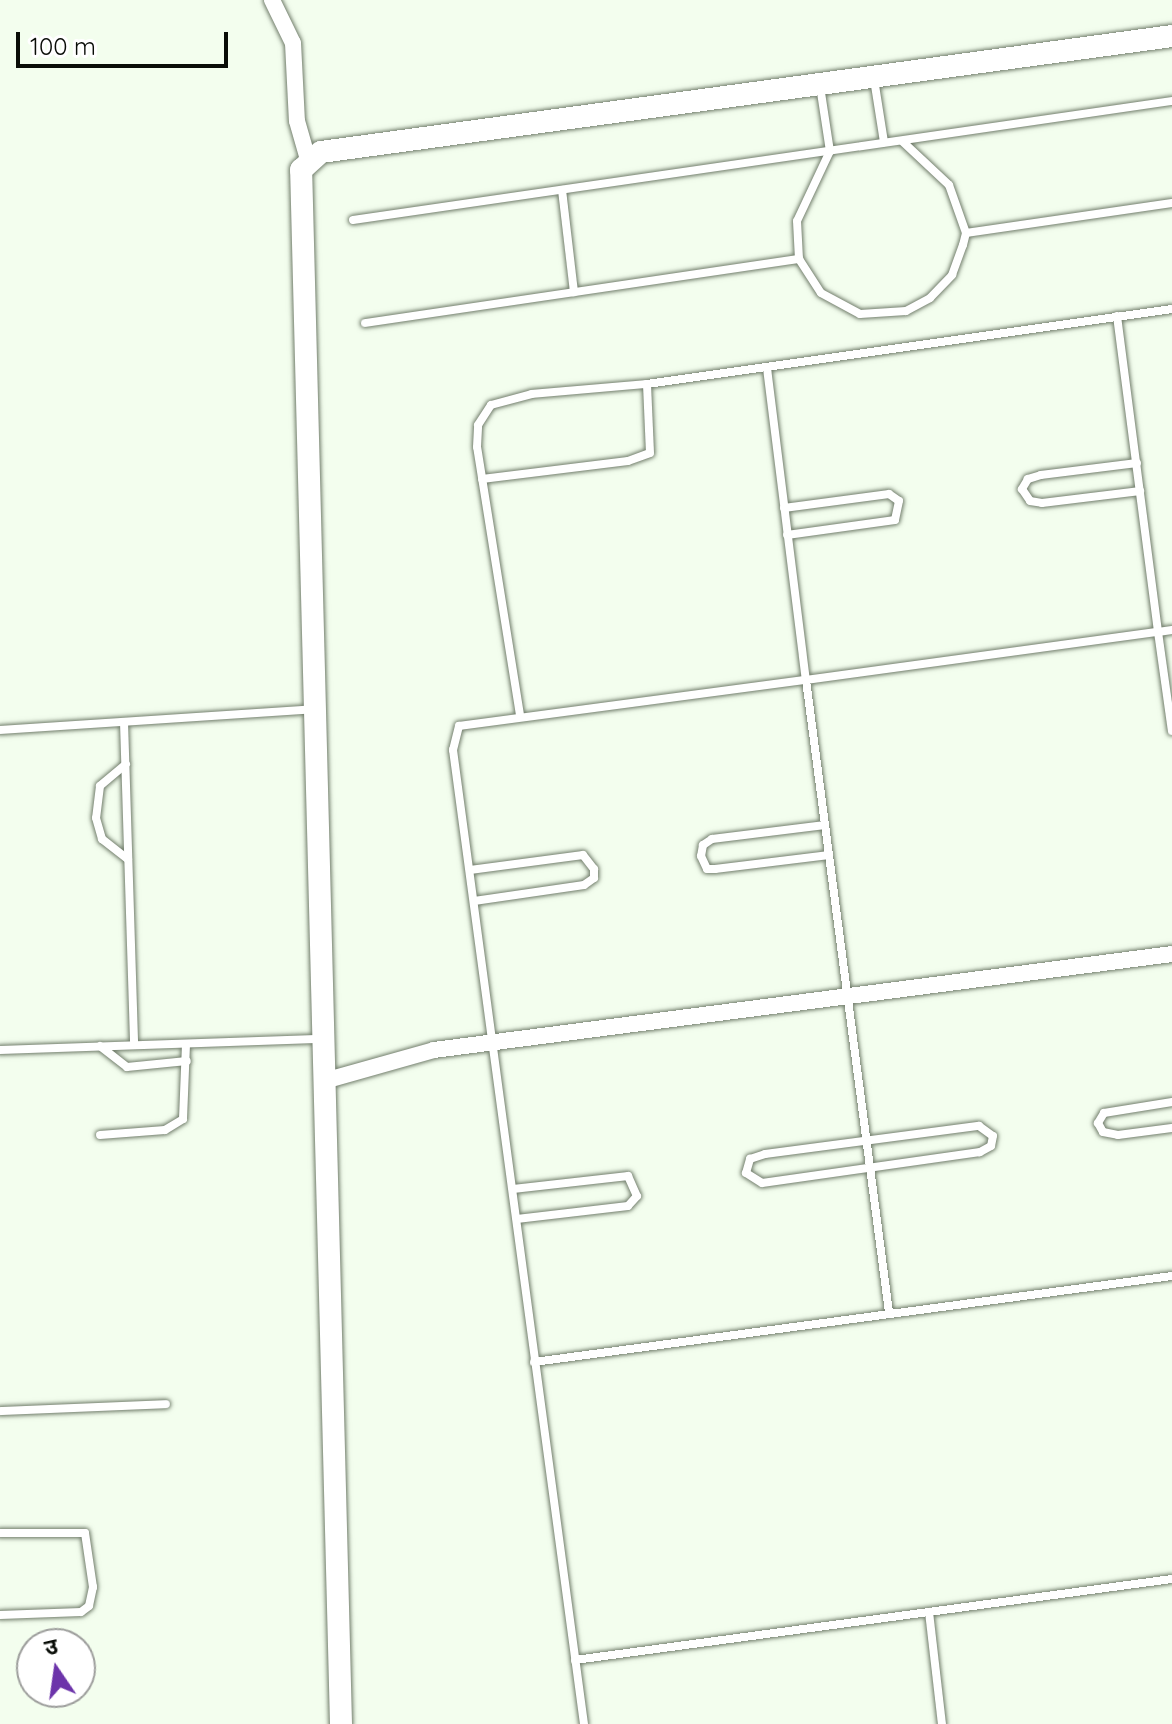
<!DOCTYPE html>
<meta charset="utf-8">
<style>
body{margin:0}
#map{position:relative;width:1172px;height:1724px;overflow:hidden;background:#f3feee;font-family:Quicksand,"Noto Sans Devanagari",sans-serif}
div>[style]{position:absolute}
.roads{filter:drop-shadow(0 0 2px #727e6c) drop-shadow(0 0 2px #727e6c)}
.service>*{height:8px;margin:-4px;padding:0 4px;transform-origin:4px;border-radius:4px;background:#fff}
.minor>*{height:16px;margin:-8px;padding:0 8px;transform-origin:8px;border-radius:8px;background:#fff}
.tertiary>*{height:22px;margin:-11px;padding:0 11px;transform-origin:11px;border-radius:11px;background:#fff}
span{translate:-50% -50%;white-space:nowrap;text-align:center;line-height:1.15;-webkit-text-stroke:6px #fff;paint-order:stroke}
.north{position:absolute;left:16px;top:1628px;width:80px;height:80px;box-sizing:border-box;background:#fff;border:2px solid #9d9e9c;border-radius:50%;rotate:347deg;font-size:22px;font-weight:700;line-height:32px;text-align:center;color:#090d07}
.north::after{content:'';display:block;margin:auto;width:28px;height:36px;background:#6c34aa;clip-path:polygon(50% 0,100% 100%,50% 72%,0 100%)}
.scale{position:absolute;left:16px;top:32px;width:212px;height:36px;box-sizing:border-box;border:4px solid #090d07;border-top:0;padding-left:10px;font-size:24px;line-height:28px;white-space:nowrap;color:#090d07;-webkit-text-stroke:6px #fff;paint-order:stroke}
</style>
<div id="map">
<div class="roads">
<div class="service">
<div style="left:874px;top:79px;width:64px;rotate:81deg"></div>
<div style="left:820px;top:86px;width:66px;rotate:81.3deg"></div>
<div style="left:830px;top:151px;width:77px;rotate:115.2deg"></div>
<div style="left:797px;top:221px;width:38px;rotate:87deg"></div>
<div style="left:799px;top:259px;width:40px;rotate:57.1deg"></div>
<div style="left:821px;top:293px;width:44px;rotate:28.3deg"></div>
<div style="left:860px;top:314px;width:46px;rotate:-3.7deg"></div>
<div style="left:906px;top:311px;width:27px;rotate:-28deg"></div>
<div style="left:930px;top:298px;width:32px;rotate:-46deg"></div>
<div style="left:952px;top:275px;width:32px;rotate:-70deg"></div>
<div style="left:963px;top:245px;width:12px;rotate:-76deg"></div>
<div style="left:966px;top:233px;width:51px;rotate:-109.5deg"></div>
<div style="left:949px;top:185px;width:64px;rotate:-136.9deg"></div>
<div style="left:562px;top:190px;width:103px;rotate:83.3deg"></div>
<div style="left:353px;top:220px;width:828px;rotate:-8.27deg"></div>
<div style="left:966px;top:233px;width:208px;rotate:-8.3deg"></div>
<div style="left:1117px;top:316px;width:319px;rotate:82.6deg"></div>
<div style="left:1158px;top:632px;width:14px;rotate:-8deg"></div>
<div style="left:365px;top:323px;width:439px;rotate:-8.4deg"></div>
<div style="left:767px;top:368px;width:314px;rotate:82.9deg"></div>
<div style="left:806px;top:680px;width:355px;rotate:-7.8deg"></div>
<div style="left:1158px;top:632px;width:100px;rotate:82deg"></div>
<div style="left:1137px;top:463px;width:97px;rotate:172.9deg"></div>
<div style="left:1041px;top:475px;width:14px;rotate:163deg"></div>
<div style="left:1028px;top:479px;width:12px;rotate:121deg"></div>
<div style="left:1022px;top:489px;width:14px;rotate:56deg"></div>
<div style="left:1030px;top:501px;width:12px;rotate:9deg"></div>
<div style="left:1042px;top:503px;width:99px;rotate:-7deg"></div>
<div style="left:482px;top:479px;width:147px;rotate:-7deg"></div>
<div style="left:628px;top:461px;width:23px;rotate:-20deg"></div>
<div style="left:650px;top:453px;width:69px;rotate:-92.5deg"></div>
<div style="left:784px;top:508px;width:106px;rotate:-7.6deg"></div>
<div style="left:889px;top:494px;width:12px;rotate:35deg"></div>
<div style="left:899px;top:501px;width:19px;rotate:102deg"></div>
<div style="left:895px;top:520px;width:109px;rotate:172.1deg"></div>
<div style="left:520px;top:715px;width:271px;rotate:-99.1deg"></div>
<div style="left:477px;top:447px;width:22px;rotate:-87deg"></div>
<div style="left:478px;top:425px;width:24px;rotate:-57deg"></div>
<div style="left:491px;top:405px;width:42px;rotate:-15deg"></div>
<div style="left:532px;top:394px;width:115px;rotate:-5deg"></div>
<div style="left:647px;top:384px;width:530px;rotate:-8.13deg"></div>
<div style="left:124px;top:722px;width:323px;rotate:88.2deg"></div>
<div style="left:0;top:730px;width:314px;rotate:-3.8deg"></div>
<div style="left:126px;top:764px;width:34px;rotate:140deg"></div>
<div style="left:100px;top:786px;width:32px;rotate:97deg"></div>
<div style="left:96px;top:818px;width:22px;rotate:74deg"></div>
<div style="left:102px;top:839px;width:33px;rotate:38deg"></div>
<div style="left:825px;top:825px;width:114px;rotate:172.9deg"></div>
<div style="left:712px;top:839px;width:11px;rotate:146deg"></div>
<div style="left:703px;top:845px;width:11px;rotate:100deg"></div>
<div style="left:701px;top:856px;width:14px;rotate:65deg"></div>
<div style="left:707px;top:869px;width:8px"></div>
<div style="left:715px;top:869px;width:115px;rotate:-7deg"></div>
<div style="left:470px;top:870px;width:114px;rotate:-7.6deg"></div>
<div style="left:583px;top:855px;width:18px;rotate:52deg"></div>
<div style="left:594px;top:869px;width:9px;rotate:90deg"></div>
<div style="left:594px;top:878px;width:12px;rotate:145deg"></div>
<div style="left:584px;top:885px;width:111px;rotate:171.7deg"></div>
<div style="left:100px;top:1046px;width:34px;rotate:38deg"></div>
<div style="left:127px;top:1067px;width:60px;rotate:-5.7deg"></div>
<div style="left:0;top:1050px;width:323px;rotate:-2deg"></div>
<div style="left:1172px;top:1102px;width:69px;rotate:170.8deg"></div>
<div style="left:1104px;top:1113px;width:12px;rotate:121deg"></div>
<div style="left:1098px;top:1123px;width:10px;rotate:61deg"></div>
<div style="left:1103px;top:1132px;width:15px;rotate:11deg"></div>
<div style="left:1118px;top:1135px;width:54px;rotate:-7.4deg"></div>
<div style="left:979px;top:1126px;width:17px;rotate:36deg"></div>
<div style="left:993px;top:1136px;width:10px;rotate:101deg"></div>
<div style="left:991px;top:1146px;width:13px;rotate:151deg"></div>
<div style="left:980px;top:1152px;width:220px;rotate:171.9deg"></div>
<div style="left:762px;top:1183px;width:19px;rotate:-148deg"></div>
<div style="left:746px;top:1173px;width:15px;rotate:-74deg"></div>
<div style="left:750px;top:1159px;width:16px;rotate:-18deg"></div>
<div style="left:765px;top:1154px;width:216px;rotate:-7.5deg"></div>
<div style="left:100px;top:1135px;width:65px;rotate:-4.4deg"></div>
<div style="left:165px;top:1130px;width:21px;rotate:-31deg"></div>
<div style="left:183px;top:1119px;width:75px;rotate:-87.7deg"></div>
<div style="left:513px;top:1189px;width:116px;rotate:-6.4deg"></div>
<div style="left:628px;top:1176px;width:22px;rotate:66deg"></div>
<div style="left:637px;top:1196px;width:13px;rotate:132deg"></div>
<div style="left:628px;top:1206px;width:112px;rotate:173.3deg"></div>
<div style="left:534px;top:1362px;width:644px;rotate:-7.68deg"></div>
<div style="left:0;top:1411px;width:166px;rotate:-2.4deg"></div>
<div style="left:0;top:1533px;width:85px"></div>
<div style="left:85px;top:1533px;width:55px;rotate:81.6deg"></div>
<div style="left:93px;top:1587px;width:19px;rotate:102deg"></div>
<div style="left:89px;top:1606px;width:10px;rotate:143deg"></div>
<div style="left:81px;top:1612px;width:81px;rotate:177.9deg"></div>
<div style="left:929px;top:1612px;width:113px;rotate:83.4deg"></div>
<div style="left:575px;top:1660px;width:602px;rotate:-7.73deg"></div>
<div style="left:584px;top:1724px;width:983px;rotate:-97.66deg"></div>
<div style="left:453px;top:750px;width:25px;rotate:-76deg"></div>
<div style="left:459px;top:726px;width:350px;rotate:-7.6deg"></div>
<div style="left:806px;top:680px;width:637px;rotate:82.52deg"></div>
</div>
<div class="minor">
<div style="left:272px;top:0;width:48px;rotate:64deg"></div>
<div style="left:293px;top:43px;width:78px;rotate:87.1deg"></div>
<div style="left:297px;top:121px;width:40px;rotate:74deg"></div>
<div style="left:324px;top:1081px;width:114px;rotate:-15.7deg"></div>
<div style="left:434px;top:1050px;width:744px;rotate:-7.41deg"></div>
</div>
<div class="tertiary">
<div style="left:341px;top:1724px;width:1555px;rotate:-91.47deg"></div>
<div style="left:301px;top:170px;width:27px;rotate:-42deg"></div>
<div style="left:321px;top:152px;width:859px;rotate:-7.76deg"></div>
</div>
</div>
<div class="north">उ</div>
<div class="scale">100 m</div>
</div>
